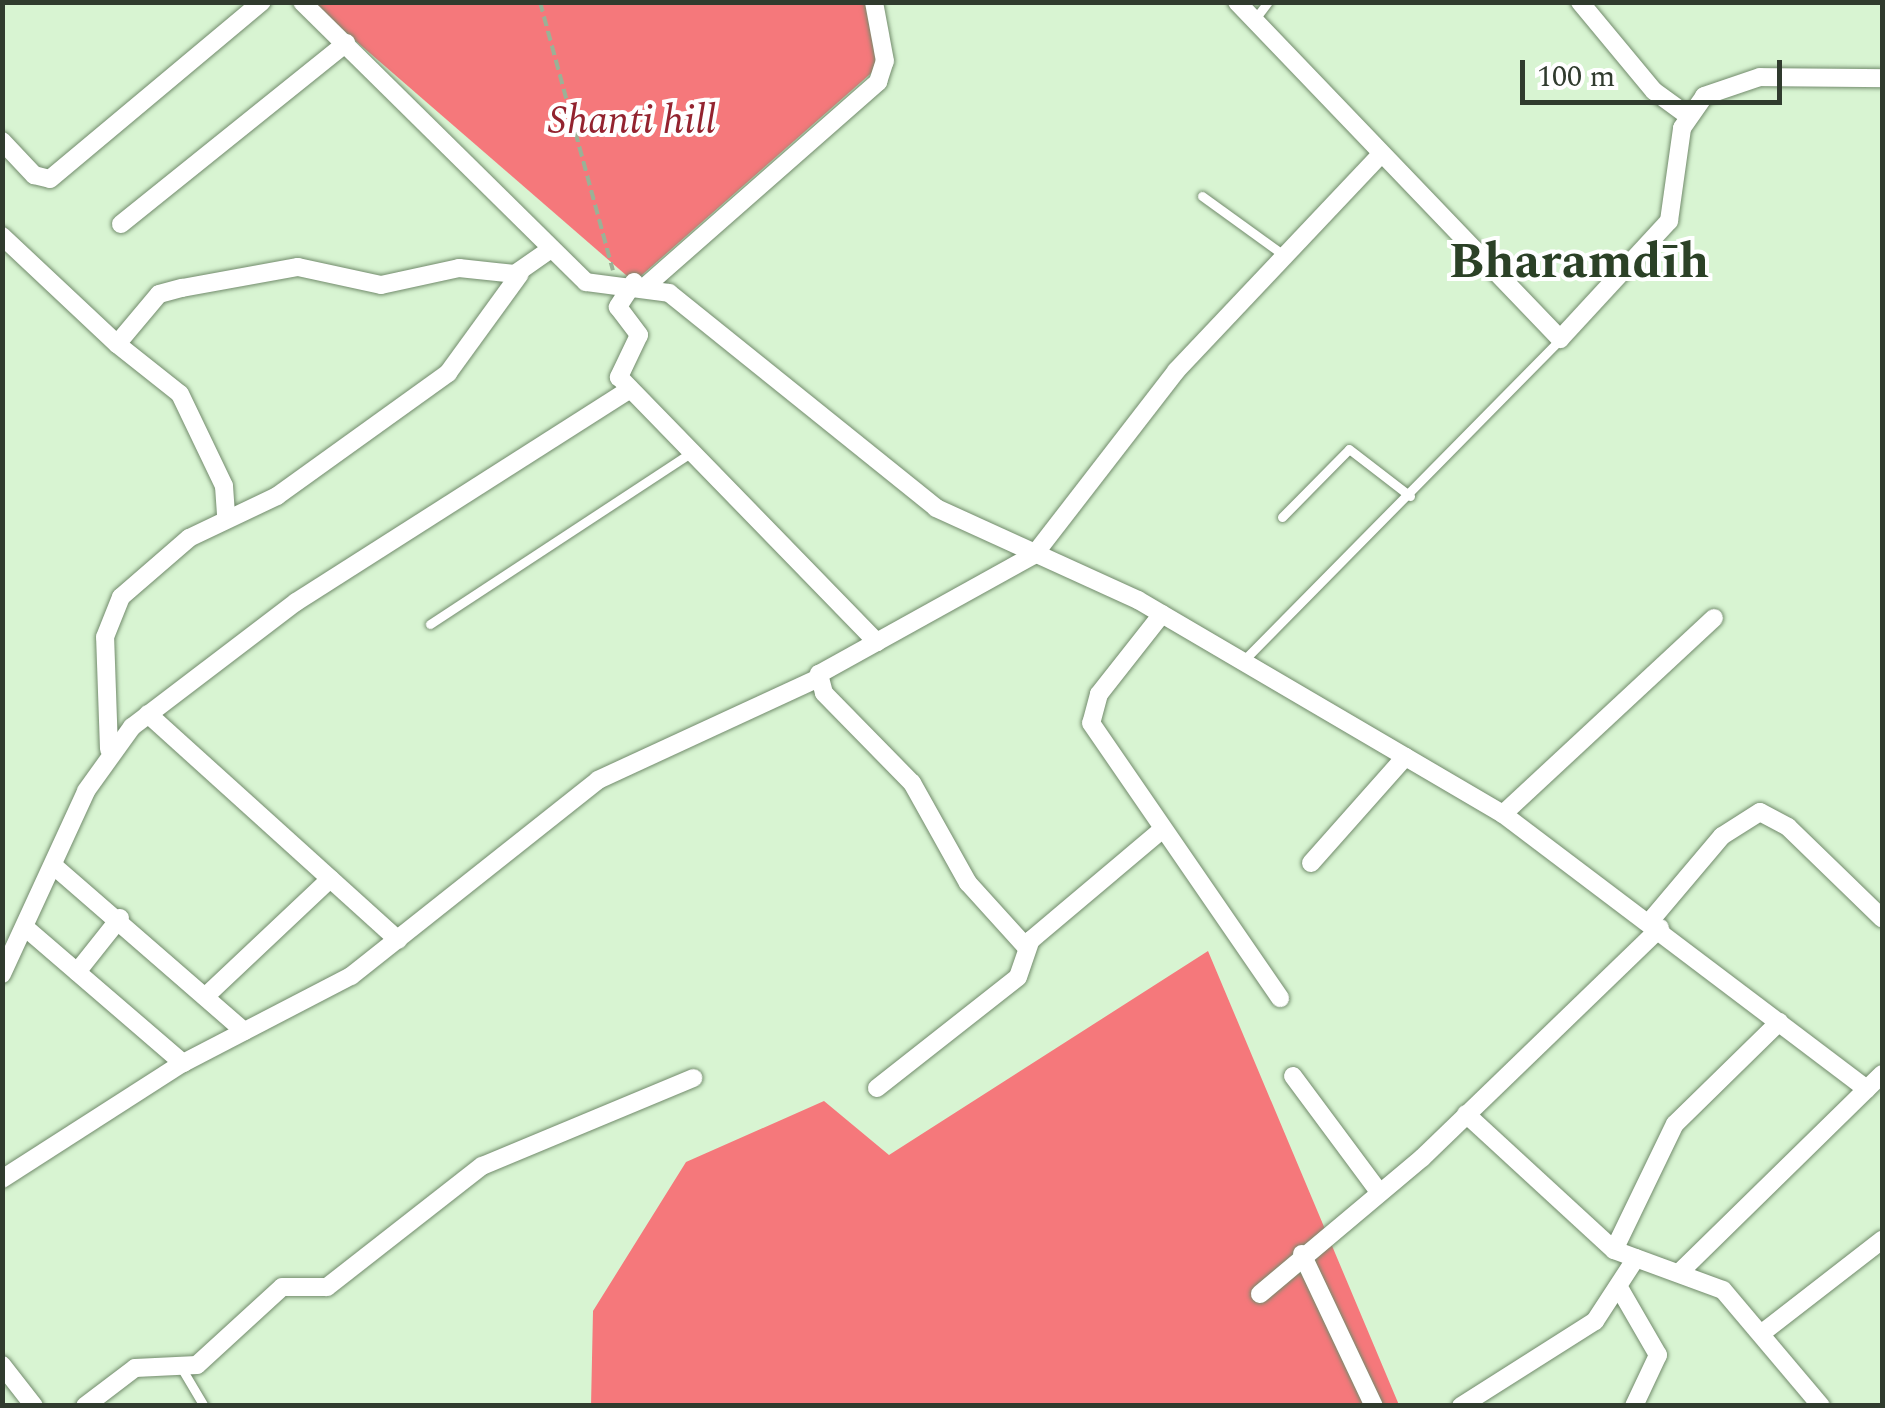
<!DOCTYPE html>
<meta charset="utf-8">
<style>
body{margin:0}
#map{position:relative;width:1885px;height:1408px;overflow:hidden;background:#d8f4d2;font-family:Spectral,serif}
div>[style]{position:absolute}
.forest>*{inset:0;background:#f5787b}
.path>*{height:4px;margin-top:-2px;transform-origin:0;background:repeating-linear-gradient(90deg,#9bb196 0 10px,transparent 0 15px)}
.roads{filter:drop-shadow(0 0 2px #728b6c) drop-shadow(0 0 2px #728b6c)}
.lane>*{height:9px;margin:-4.5px;padding:0 4.5px;transform-origin:4.5px;border-radius:4.5px;background:#fff}
.street>*{height:18px;margin:-9px;padding:0 9px;transform-origin:9px;border-radius:9px;background:#fff}
span{translate:-50% -50%;white-space:nowrap;text-align:center;line-height:1.15;-webkit-text-stroke:8px #fff;paint-order:stroke}
.park-label{font-size:40px;color:#93232f;font-style:italic}
.district-label{font-size:50px;color:#2b4126;font-weight:700}
.frame{position:absolute;inset:0;border:5px solid #303b2e;pointer-events:none}
.scale{position:absolute;left:1520px;top:60px;width:262px;height:45px;box-sizing:border-box;border:5px solid #303b2e;border-top:0;padding-left:12px;font-size:30px;line-height:35px;white-space:nowrap;color:#303b2e;-webkit-text-stroke:8px #fff;paint-order:stroke}
</style>
<div id="map">
<div class="forest">
<div style="clip-path:polygon(312px 3px,874px 3px,885px 61px,634px 282px)"></div>
<div style="clip-path:polygon(1208px 951px,1399px 1405px,591px 1406px,593px 1311px,686px 1162px,824px 1101px,889px 1155px)"></div>
</div>
<div class="path">
<div style="left:540px;top:2px;width:278px;rotate:74.8deg"></div>
</div>
<div class="roads">
<div class="lane">
<div style="left:1255px;top:19px;width:21px;rotate:-53deg"></div>
<div style="left:1202px;top:196px;width:102px;rotate:35.9deg"></div>
<div style="left:1282px;top:517px;width:95px;rotate:-45.4deg"></div>
<div style="left:1349px;top:449px;width:77px;rotate:37.6deg"></div>
<div style="left:430px;top:624px;width:313px;rotate:-33.3deg"></div>
<div style="left:1243px;top:661px;width:452px;rotate:-45.4deg"></div>
<div style="left:182px;top:1369px;width:43px;rotate:59.3deg"></div>
</div>
<div class="street">
<div style="left:302px;top:2px;width:399px;rotate:44.6deg"></div>
<div style="left:586px;top:282px;width:84px;rotate:7.5deg"></div>
<div style="left:669px;top:293px;width:343px;rotate:38.8deg"></div>
<div style="left:936px;top:508px;width:222px;rotate:24.5deg"></div>
<div style="left:1138px;top:600px;width:423px;rotate:30.4deg"></div>
<div style="left:1503px;top:814px;width:456px;rotate:37.1deg"></div>
<div style="left:1237px;top:2px;width:467px;rotate:46.2deg"></div>
<div style="left:1560px;top:339px;width:161px;rotate:-47.3deg"></div>
<div style="left:1669px;top:221px;width:94px;rotate:-82deg"></div>
<div style="left:1682px;top:128px;width:39px;rotate:-55deg"></div>
<div style="left:1704px;top:96px;width:59px;rotate:-18.7deg"></div>
<div style="left:1760px;top:77px;width:122px;rotate:0.5deg"></div>
<div style="left:1580px;top:2px;width:116px;rotate:50.3deg"></div>
<div style="left:1654px;top:91px;width:41px;rotate:36deg"></div>
<div style="left:2px;top:141px;width:47px;rotate:46.7deg"></div>
<div style="left:34px;top:175px;width:16px;rotate:14deg"></div>
<div style="left:50px;top:179px;width:276px;rotate:-39.9deg"></div>
<div style="left:121px;top:224px;width:289px;rotate:-38.8deg"></div>
<div style="left:2px;top:236px;width:158px;rotate:43.2deg"></div>
<div style="left:117px;top:344px;width:65px;rotate:-50deg"></div>
<div style="left:159px;top:294px;width:24px;rotate:-15deg"></div>
<div style="left:182px;top:288px;width:118px;rotate:-10.3deg"></div>
<div style="left:298px;top:267px;width:85px;rotate:12.2deg"></div>
<div style="left:381px;top:285px;width:80px;rotate:-12.3deg"></div>
<div style="left:459px;top:268px;width:56px;rotate:6.1deg"></div>
<div style="left:515px;top:274px;width:40px;rotate:-34.9deg"></div>
<div style="left:634px;top:282px;width:30px;rotate:123deg"></div>
<div style="left:618px;top:307px;width:35px;rotate:53deg"></div>
<div style="left:639px;top:335px;width:47px;rotate:115.5deg"></div>
<div style="left:619px;top:377px;width:370px;rotate:45.8deg"></div>
<div style="left:647px;top:285px;width:308px;rotate:-41.3deg"></div>
<div style="left:878px;top:82px;width:22px;rotate:-72deg"></div>
<div style="left:885px;top:61px;width:60px;rotate:-100.6deg"></div>
<div style="left:117px;top:344px;width:80px;rotate:38.4deg"></div>
<div style="left:180px;top:394px;width:102px;rotate:64.4deg"></div>
<div style="left:224px;top:486px;width:31px;rotate:86deg"></div>
<div style="left:1162px;top:614px;width:102px;rotate:128.2deg"></div>
<div style="left:1099px;top:694px;width:30px;rotate:105deg"></div>
<div style="left:1091px;top:723px;width:334px;rotate:55.5deg"></div>
<div style="left:148px;top:714px;width:337px;rotate:42.1deg"></div>
<div style="left:109px;top:749px;width:112px;rotate:-92deg"></div>
<div style="left:105px;top:637px;width:43px;rotate:-68.2deg"></div>
<div style="left:121px;top:597px;width:90px;rotate:-40.9deg"></div>
<div style="left:189px;top:538px;width:98px;rotate:-25.5deg"></div>
<div style="left:277px;top:496px;width:211px;rotate:-35.7deg"></div>
<div style="left:448px;top:373px;width:122px;rotate:-54deg"></div>
<div style="left:1503px;top:814px;width:288px;rotate:-42.9deg"></div>
<div style="left:1311px;top:863px;width:142px;rotate:-48.4deg"></div>
<div style="left:54px;top:866px;width:252px;rotate:41deg"></div>
<div style="left:1651px;top:920px;width:110px;rotate:-49.8deg"></div>
<div style="left:1722px;top:836px;width:45px;rotate:-32.3deg"></div>
<div style="left:1760px;top:812px;width:32px;rotate:28deg"></div>
<div style="left:1788px;top:827px;width:131px;rotate:44.1deg"></div>
<div style="left:27px;top:929px;width:206px;rotate:40.7deg"></div>
<div style="left:1027px;top:948px;width:88px;rotate:-132.2deg"></div>
<div style="left:968px;top:883px;width:115px;rotate:-119.2deg"></div>
<div style="left:912px;top:783px;width:126px;rotate:-134.4deg"></div>
<div style="left:824px;top:693px;width:20px;rotate:-105deg"></div>
<div style="left:819px;top:674px;width:246px;rotate:-29deg"></div>
<div style="left:1034px;top:555px;width:232px;rotate:-52.3deg"></div>
<div style="left:1176px;top:371px;width:297px;rotate:-46.6deg"></div>
<div style="left:77px;top:972px;width:69px;rotate:-51.5deg"></div>
<div style="left:2px;top:974px;width:201px;rotate:-65.3deg"></div>
<div style="left:86px;top:791px;width:79px;rotate:-54.3deg"></div>
<div style="left:132px;top:727px;width:206px;rotate:-37.3deg"></div>
<div style="left:296px;top:602px;width:396px;rotate:-32.5deg"></div>
<div style="left:208px;top:994px;width:168px;rotate:-43.3deg"></div>
<div style="left:1293px;top:1076px;width:144px;rotate:53.4deg"></div>
<div style="left:877px;top:1088px;width:179px;rotate:-38.2deg"></div>
<div style="left:1018px;top:977px;width:39px;rotate:-71deg"></div>
<div style="left:1031px;top:940px;width:172px;rotate:-40.1deg"></div>
<div style="left:1466px;top:1114px;width:201px;rotate:42.6deg"></div>
<div style="left:1614px;top:1250px;width:116px;rotate:20.2deg"></div>
<div style="left:1723px;top:1290px;width:152px;rotate:49.8deg"></div>
<div style="left:2px;top:1179px;width:215px;rotate:-32.7deg"></div>
<div style="left:183px;top:1063px;width:189px;rotate:-27.4deg"></div>
<div style="left:351px;top:976px;width:315px;rotate:-38.4deg"></div>
<div style="left:598px;top:780px;width:241px;rotate:-24.8deg"></div>
<div style="left:1614px;top:1250px;width:140px;rotate:-64.2deg"></div>
<div style="left:1675px;top:1124px;width:146px;rotate:-44.4deg"></div>
<div style="left:1302px;top:1254px;width:168px;rotate:64.7deg"></div>
<div style="left:1682px;top:1270px;width:280px;rotate:-44.4deg"></div>
<div style="left:1621px;top:1291px;width:74px;rotate:60deg"></div>
<div style="left:1658px;top:1355px;width:56px;rotate:115.2deg"></div>
<div style="left:1260px;top:1294px;width:212px;rotate:-40deg"></div>
<div style="left:1422px;top:1158px;width:331px;rotate:-44deg"></div>
<div style="left:1762px;top:1333px;width:152px;rotate:-37.8deg"></div>
<div style="left:2px;top:1365px;width:52px;rotate:52deg"></div>
<div style="left:85px;top:1406px;width:63px;rotate:-37.2deg"></div>
<div style="left:135px;top:1368px;width:62px;rotate:-2.8deg"></div>
<div style="left:197px;top:1365px;width:115px;rotate:-42.5deg"></div>
<div style="left:282px;top:1287px;width:45px"></div>
<div style="left:327px;top:1287px;width:197px;rotate:-38deg"></div>
<div style="left:482px;top:1166px;width:229px;rotate:-22.6deg"></div>
<div style="left:1461px;top:1406px;width:159px;rotate:-32.4deg"></div>
<div style="left:1595px;top:1321px;width:75px;rotate:-56.9deg"></div>
</div>
</div>
<div class="park-label">
<span style="left:632px;top:122px">Shanti hill</span>
</div>
<div class="district-label">
<span style="left:1579px;top:263px">Bharamdīh</span>
</div>
<div class="frame"></div>
<div class="scale">100 m</div>
</div>
